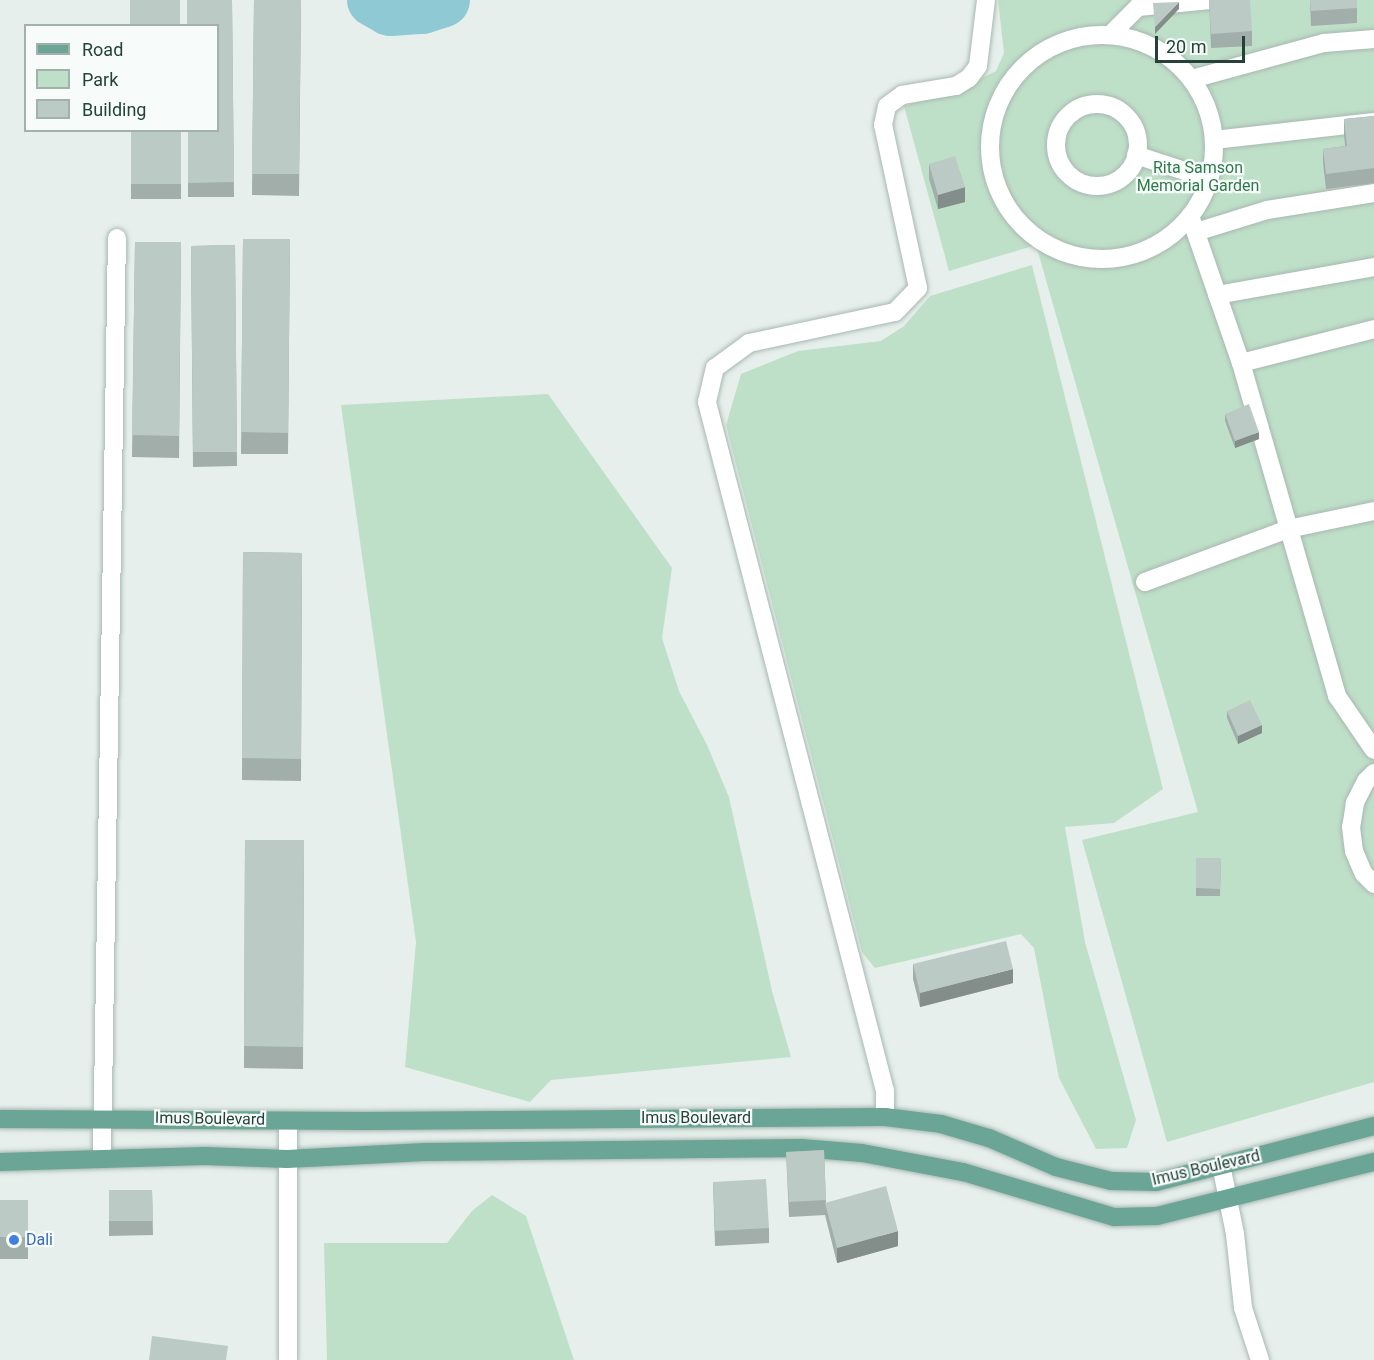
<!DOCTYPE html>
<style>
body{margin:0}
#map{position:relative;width:1374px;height:1360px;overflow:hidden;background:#e6efeb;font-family:Roboto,sans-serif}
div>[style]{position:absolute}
.green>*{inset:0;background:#bfe0c8}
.river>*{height:54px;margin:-27px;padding:0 27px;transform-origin:27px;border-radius:27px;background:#8ec9d4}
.roads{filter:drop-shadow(0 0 2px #a8b8b2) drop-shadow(0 0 2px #a8b8b2)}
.minor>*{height:18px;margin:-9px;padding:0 9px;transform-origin:9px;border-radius:9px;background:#fff}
.minor>.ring{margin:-9px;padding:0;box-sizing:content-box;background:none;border:18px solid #fff;border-radius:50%}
.major>*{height:18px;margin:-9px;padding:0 9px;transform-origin:9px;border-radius:9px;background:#6aa596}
.wall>*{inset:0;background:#a1aea9}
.shaded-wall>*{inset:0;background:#838d89}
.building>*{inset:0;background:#bbcac4}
.dots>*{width:16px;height:16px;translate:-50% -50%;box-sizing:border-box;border:3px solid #f7fbf9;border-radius:50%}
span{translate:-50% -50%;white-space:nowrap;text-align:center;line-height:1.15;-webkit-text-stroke:4.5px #f7fbf9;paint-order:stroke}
.park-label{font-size:16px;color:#2d7a4b}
.street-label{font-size:16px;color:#24423a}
.shop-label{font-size:16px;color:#366cbe}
.left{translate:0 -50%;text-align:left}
.legend{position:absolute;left:24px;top:24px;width:195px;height:108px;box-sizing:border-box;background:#f7fbf9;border:2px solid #a3b1ad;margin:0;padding:8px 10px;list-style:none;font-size:18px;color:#24423a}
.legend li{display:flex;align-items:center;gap:12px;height:30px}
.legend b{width:30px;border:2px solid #a3b1ad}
.scale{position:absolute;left:1155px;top:36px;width:90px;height:27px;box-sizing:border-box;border:3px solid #24423a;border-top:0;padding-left:8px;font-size:18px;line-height:21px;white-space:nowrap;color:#24423a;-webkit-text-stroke:4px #f7fbf9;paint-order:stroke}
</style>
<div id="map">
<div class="green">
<div style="clip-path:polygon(998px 0,1374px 0,1374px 1082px,1167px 1142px,1082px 840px,1198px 812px,1036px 245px,949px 271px,904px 106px,956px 91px,996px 71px,1004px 53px)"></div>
<div style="clip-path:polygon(1032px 265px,1163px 789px,1114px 823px,1065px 827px,1085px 942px,1136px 1120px,1127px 1148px,1096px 1149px,1059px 1078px,1034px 948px,1021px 934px,875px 968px,862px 952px,726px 425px,741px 374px,798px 351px,881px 341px,904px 326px,930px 296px)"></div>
<div style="clip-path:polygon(548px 394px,672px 568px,662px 638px,679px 691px,707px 745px,729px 797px,772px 991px,791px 1057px,551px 1080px,530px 1102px,405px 1067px,416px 942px,341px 405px)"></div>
<div style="clip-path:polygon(492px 1195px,526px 1216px,574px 1360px,327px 1360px,324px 1243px,447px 1243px,472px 1211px)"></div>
</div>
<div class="river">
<div style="left:374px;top:0;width:18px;rotate:29deg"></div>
<div style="left:390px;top:9px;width:32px;rotate:-4deg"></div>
<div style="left:422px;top:7px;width:22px;rotate:-18deg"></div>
</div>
<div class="roads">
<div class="minor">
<div style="left:1111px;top:34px;width:38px;rotate:-45deg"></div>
<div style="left:1138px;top:7px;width:73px;rotate:-5.5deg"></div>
<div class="ring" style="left:990px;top:35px;width:206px;height:206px"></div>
<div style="left:1192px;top:79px;width:137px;rotate:-15.3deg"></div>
<div style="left:1324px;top:43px;width:50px;rotate:-4.6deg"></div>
<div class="ring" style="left:1056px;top:104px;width:64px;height:64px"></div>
<div style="left:1214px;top:140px;width:161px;rotate:-6.4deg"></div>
<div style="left:1136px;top:155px;width:77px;rotate:18.2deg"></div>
<div style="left:1190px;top:216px;width:156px;rotate:70.9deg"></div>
<div style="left:1241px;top:363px;width:347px;rotate:73.9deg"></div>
<div style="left:1337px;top:696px;width:65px;rotate:55.6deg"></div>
<div style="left:1196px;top:232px;width:74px;rotate:-17.2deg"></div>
<div style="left:1267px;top:210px;width:108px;rotate:-9deg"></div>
<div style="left:1217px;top:295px;width:159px;rotate:-10.1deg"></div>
<div style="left:1241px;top:363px;width:137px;rotate:-14.3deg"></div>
<div style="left:1145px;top:582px;width:153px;rotate:-20.3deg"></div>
<div style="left:1288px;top:529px;width:88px;rotate:-11.8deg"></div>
<div style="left:1374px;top:773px;width:11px;rotate:135deg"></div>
<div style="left:1366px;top:781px;width:25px;rotate:117deg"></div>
<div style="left:1355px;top:803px;width:24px;rotate:99deg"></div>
<div style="left:1351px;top:827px;width:24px;rotate:83deg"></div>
<div style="left:1354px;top:851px;width:25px;rotate:67deg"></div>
<div style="left:1364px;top:874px;width:14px;rotate:45deg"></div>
<div style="left:885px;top:1117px;width:26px;rotate:-90deg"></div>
<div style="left:885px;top:1091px;width:712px;rotate:-104.49deg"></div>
<div style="left:707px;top:402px;width:35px;rotate:-77deg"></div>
<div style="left:715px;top:368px;width:42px;rotate:-36.3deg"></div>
<div style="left:749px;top:343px;width:149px;rotate:-12deg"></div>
<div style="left:895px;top:312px;width:33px;rotate:-46deg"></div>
<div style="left:918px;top:288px;width:167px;rotate:-102.1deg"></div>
<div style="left:883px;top:125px;width:19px;rotate:-78deg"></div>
<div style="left:887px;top:106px;width:19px;rotate:-36deg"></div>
<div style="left:902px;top:95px;width:55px;rotate:-9.5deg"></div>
<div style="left:956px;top:86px;width:15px;rotate:-32deg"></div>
<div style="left:969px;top:78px;width:15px;rotate:-53deg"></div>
<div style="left:978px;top:66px;width:66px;rotate:-83.1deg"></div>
<div style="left:288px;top:1121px;width:239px;rotate:90deg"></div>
<div style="left:102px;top:1159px;width:921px;rotate:-89.07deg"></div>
<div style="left:1221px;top:1165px;width:70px;rotate:78.5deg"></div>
<div style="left:1235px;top:1234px;width:74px;rotate:83.8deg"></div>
<div style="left:1243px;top:1308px;width:55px;rotate:71.9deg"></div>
</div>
<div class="major">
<div style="left:0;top:1119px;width:367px;rotate:0.3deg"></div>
<div style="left:367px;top:1121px;width:518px;rotate:-0.44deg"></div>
<div style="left:885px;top:1117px;width:56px;rotate:7.1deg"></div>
<div style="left:941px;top:1124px;width:50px;rotate:16.3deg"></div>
<div style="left:989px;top:1138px;width:73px;rotate:23.4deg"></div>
<div style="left:1056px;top:1167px;width:57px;rotate:14.3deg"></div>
<div style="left:1111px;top:1181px;width:45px;rotate:1.3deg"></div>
<div style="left:1156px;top:1182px;width:225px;rotate:-14.4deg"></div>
<div style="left:0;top:1162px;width:205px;rotate:-1.7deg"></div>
<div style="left:205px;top:1156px;width:82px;rotate:2.1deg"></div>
<div style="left:287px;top:1159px;width:138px;rotate:-2.9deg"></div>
<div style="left:425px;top:1152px;width:376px;rotate:-0.6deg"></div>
<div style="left:801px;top:1148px;width:61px;rotate:4.7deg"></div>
<div style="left:862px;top:1153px;width:103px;rotate:10.7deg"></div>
<div style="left:963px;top:1172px;width:158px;rotate:16.6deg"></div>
<div style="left:1114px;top:1217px;width:43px;rotate:-1.3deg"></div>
<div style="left:1157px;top:1216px;width:224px;rotate:-14deg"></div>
</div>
</div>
<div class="wall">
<div style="clip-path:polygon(232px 0,234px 197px,188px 197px,188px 130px)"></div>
<div style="clip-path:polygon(254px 0,301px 0,299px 196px,252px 195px)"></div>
<div style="clip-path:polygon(1209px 0,1252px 31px,1252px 46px,1211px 48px)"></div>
<div style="clip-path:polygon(1310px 0,1357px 0,1357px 23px,1311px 26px)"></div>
<div style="clip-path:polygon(1374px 116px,1374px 183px,1326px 189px,1323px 163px,1323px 149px,1345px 146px,1344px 134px,1344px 119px)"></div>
<div style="clip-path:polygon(131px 130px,181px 130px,181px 199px,131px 199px)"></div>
<div style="clip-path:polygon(929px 164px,965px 202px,938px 209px,929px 179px)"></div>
<div style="clip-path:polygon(243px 239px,290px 239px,288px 454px,241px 454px)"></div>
<div style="clip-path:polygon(135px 242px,181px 242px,179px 458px,132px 457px)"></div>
<div style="clip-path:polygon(235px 245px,237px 466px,193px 467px,191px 246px)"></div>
<div style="clip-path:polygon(1225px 414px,1259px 439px,1235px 448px,1225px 421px)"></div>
<div style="clip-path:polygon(243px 552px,302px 553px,301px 781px,242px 780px)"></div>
<div style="clip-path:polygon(1227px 711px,1262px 733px,1238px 744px,1227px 718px)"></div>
<div style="clip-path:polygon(245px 840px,304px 840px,303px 1069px,244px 1068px)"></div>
<div style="clip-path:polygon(1196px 858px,1221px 858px,1220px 896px,1196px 896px)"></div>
<div style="clip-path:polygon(913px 964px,1013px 983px,920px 1007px,913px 979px)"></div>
<div style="clip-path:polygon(824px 1150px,826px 1203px,898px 1246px,837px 1263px,825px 1215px,789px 1217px,786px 1152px)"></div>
<div style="clip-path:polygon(713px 1182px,769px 1228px,769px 1243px,715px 1246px)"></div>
<div style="clip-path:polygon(109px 1190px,152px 1190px,153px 1235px,109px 1236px)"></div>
<div style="clip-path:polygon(0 1200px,28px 1200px,28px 1259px,0 1259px)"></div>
</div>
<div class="shaded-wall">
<div style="clip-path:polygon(1179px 2px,1179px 9px,1155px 34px,1155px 27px)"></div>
<div style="clip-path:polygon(965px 187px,965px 202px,938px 209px,938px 195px)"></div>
<div style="clip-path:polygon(1259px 432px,1259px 439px,1235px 448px,1235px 441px)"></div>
<div style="clip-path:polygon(1262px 725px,1262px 733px,1238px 744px,1238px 736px)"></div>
<div style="clip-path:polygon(1013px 969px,1013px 983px,920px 1007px,920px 993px)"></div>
<div style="clip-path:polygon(898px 1231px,898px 1246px,837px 1263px,837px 1248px)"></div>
</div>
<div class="building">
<div style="clip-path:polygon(130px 0,180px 0,180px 26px,130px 26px)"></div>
<div style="clip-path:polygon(187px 0,232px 0,234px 182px,188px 183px,188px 130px,218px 130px,218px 26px,187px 26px)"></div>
<div style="clip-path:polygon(254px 0,301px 0,299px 174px,252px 174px)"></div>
<div style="clip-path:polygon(1209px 0,1250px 0,1252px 31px,1211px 34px)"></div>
<div style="clip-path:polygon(1310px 0,1357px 0,1357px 8px,1311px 11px)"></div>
<div style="clip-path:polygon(1179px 2px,1155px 27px,1153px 3px)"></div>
<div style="clip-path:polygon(1374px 116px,1374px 168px,1326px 174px,1323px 149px,1347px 146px,1344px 119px)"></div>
<div style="clip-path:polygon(131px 130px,181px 130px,181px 184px,131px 184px)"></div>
<div style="clip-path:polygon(955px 156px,965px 187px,938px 195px,929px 164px)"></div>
<div style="clip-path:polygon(243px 239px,290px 239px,288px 433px,241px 432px)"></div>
<div style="clip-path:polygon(135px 242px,181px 242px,179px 436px,132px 435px)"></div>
<div style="clip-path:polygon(235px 245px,237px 452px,193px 452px,191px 246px)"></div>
<div style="clip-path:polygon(1249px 404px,1259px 432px,1235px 441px,1225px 414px)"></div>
<div style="clip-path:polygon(243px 552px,302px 553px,301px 759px,242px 758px)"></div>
<div style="clip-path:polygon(1250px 700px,1262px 725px,1238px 736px,1227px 711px)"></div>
<div style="clip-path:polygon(245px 840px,304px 840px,303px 1047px,244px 1046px)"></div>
<div style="clip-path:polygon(1196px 858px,1221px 858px,1220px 889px,1196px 888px)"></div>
<div style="clip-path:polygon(1006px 941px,1013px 969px,920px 993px,913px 964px)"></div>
<div style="clip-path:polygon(824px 1150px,826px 1200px,789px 1202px,786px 1152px)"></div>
<div style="clip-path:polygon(766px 1179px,769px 1228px,715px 1231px,713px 1182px)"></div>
<div style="clip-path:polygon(886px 1186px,898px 1231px,837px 1248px,825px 1203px)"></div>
<div style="clip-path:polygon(109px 1190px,152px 1190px,153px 1221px,109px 1221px)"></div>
<div style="clip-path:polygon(0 1200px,28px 1200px,28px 1237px,0 1237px)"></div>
<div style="clip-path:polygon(152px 1336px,228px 1346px,226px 1360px,149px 1360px)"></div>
</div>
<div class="dots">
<div style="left:14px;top:1240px;background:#3f7fe0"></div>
</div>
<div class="park-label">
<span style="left:1198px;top:177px">Rita Samson<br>Memorial Garden</span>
</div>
<div class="street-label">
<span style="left:696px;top:1118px">Imus Boulevard</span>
<span style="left:210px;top:1119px;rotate:1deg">Imus Boulevard</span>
<span style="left:1206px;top:1168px;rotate:-13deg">Imus Boulevard</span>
</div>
<div class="shop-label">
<span class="left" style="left:26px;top:1240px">Dali</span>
</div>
<ul class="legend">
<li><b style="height:8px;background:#6aa596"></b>Road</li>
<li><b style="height:16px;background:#bfe0c8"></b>Park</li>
<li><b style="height:16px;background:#bbcac4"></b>Building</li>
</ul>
<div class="scale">20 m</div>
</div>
